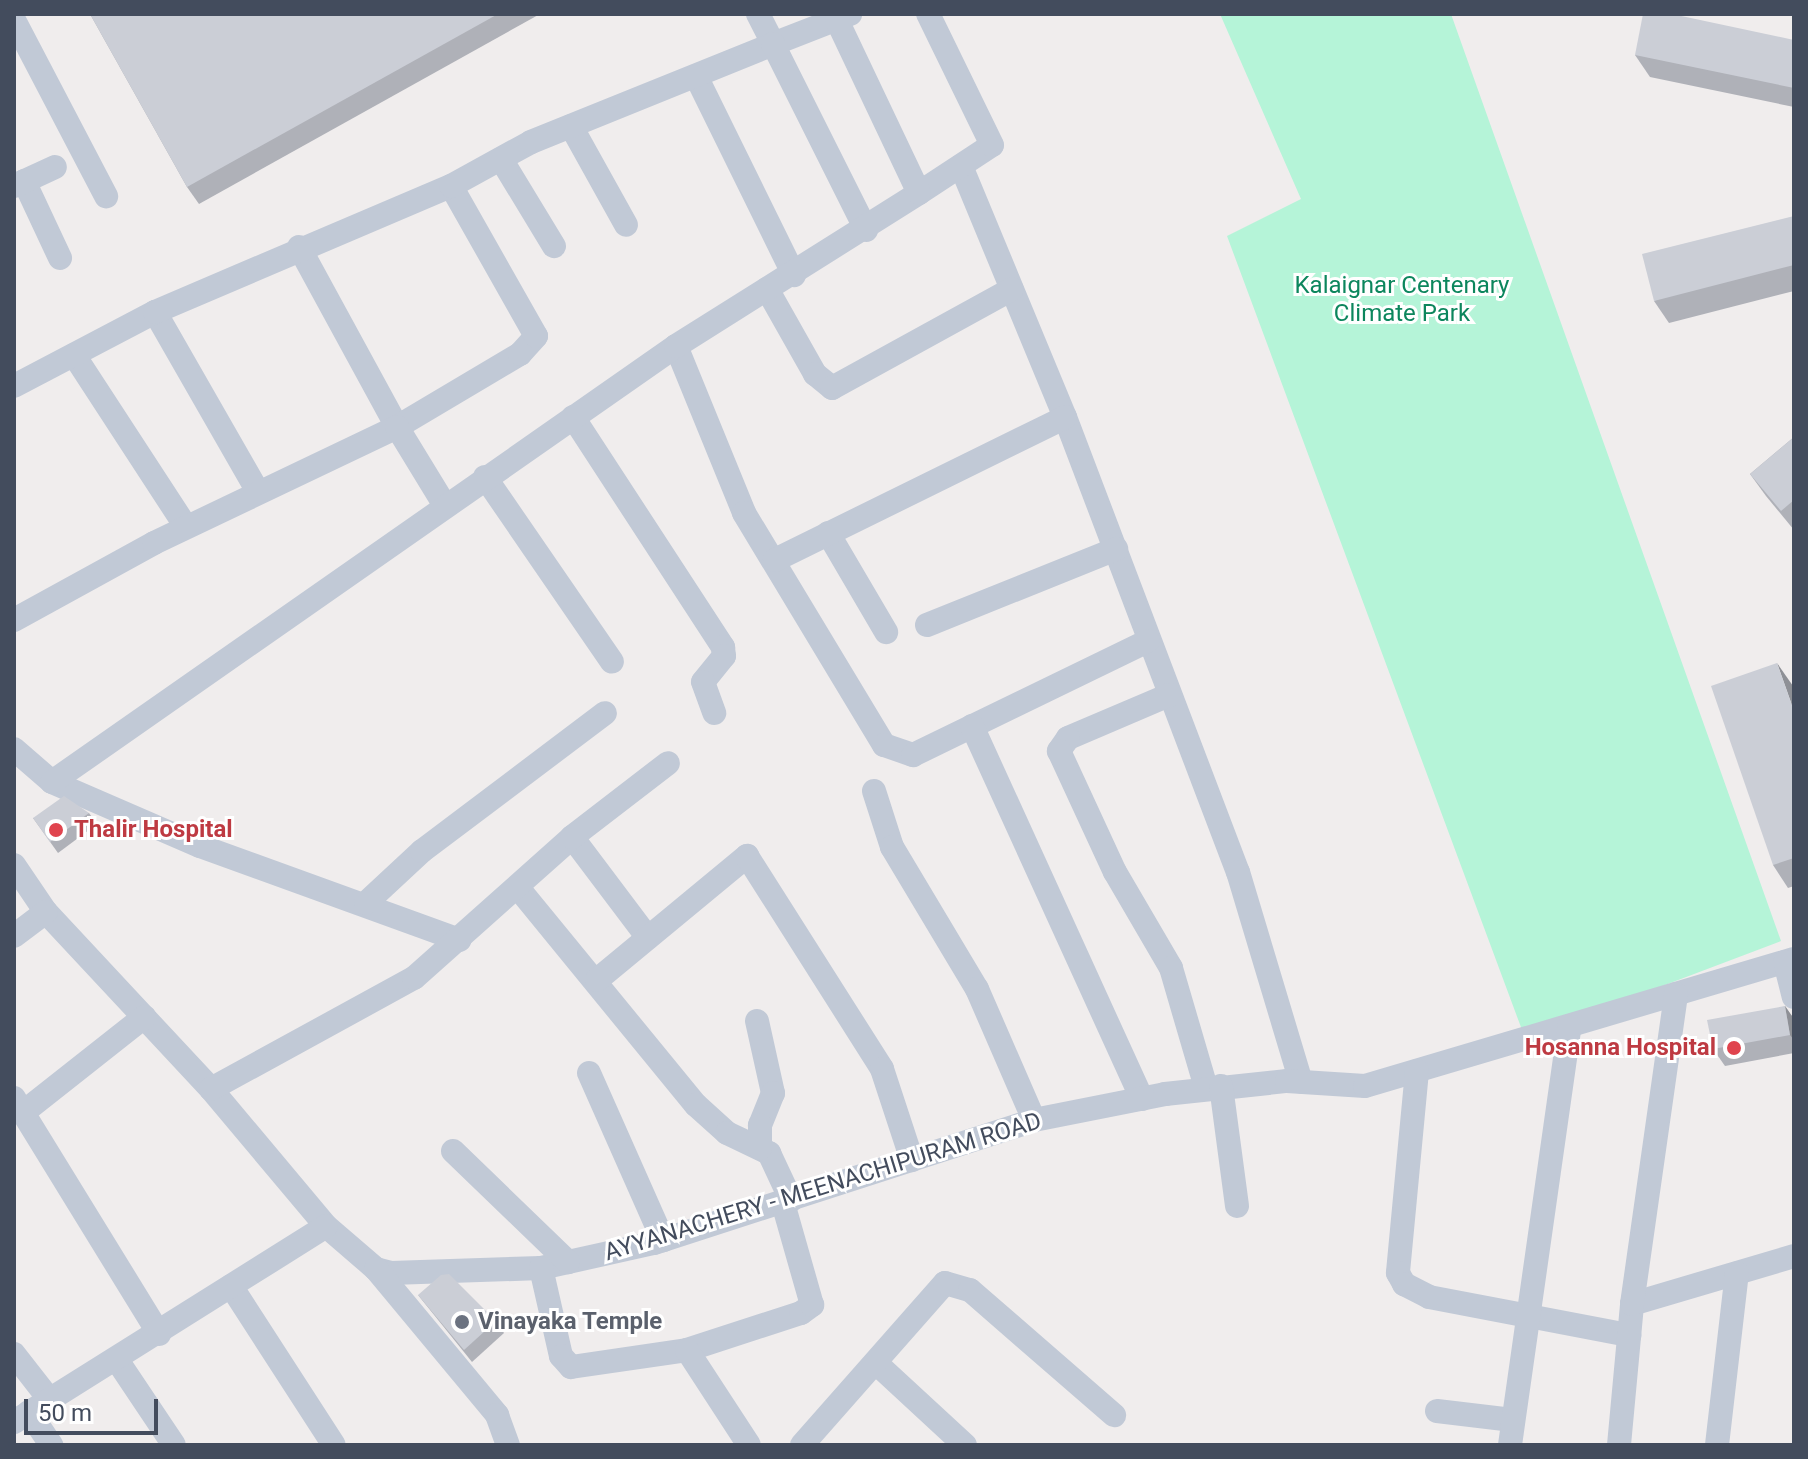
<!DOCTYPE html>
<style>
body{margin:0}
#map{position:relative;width:1808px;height:1459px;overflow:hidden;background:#f0eded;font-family:Roboto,sans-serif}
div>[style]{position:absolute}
.green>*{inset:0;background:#b5f4d8}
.minor>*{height:24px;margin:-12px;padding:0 12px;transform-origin:12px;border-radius:12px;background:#c1c9d6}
.wall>*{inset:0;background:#afb1b8}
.shaded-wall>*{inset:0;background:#8e9096}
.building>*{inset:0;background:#cbced6}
.dots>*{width:22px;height:22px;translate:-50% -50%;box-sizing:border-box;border:4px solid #fff;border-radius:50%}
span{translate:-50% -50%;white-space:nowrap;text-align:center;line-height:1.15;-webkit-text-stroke:6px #fff;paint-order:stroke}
.park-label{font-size:24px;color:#0c865d}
.health-label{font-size:24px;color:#be3a42;font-weight:700}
.left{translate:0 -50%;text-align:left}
.right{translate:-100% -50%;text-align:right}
.street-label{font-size:24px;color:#434c5d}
.worship-label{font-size:24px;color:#5b616d;font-weight:700}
.frame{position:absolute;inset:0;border:16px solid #434c5d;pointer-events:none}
.scale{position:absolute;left:24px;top:1399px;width:134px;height:36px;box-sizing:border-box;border:4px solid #434c5d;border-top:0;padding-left:10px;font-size:24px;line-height:28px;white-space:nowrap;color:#434c5d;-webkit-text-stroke:6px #fff;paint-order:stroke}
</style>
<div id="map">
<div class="green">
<div style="clip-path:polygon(1220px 14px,1451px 14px,1781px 941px,1525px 1038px,1227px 236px,1301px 199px)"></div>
</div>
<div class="minor">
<div style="left:758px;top:14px;width:34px;rotate:63deg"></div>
<div style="left:773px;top:44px;width:83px;rotate:-21.3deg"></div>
<div style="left:14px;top:20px;width:199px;rotate:62.4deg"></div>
<div style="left:696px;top:76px;width:222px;rotate:63.8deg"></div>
<div style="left:571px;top:126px;width:113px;rotate:60.9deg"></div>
<div style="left:501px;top:159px;width:102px;rotate:58.7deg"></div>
<div style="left:961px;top:166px;width:272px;rotate:67.5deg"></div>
<div style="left:1065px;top:417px;width:487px;rotate:69.2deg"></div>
<div style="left:1238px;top:872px;width:219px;rotate:73.3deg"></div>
<div style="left:24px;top:181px;width:85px;rotate:64.9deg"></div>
<div style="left:14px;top:186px;width:45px;rotate:-24.9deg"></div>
<div style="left:919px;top:193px;width:87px;rotate:-33.3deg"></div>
<div style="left:992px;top:145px;width:146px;rotate:-116deg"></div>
<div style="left:299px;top:247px;width:205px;rotate:61.4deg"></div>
<div style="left:397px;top:427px;width:143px;rotate:-30.7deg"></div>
<div style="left:520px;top:354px;width:24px;rotate:-48deg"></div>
<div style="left:536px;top:336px;width:172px;rotate:-119.5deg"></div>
<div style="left:767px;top:289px;width:98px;rotate:60.5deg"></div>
<div style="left:815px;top:374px;width:22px;rotate:39deg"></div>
<div style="left:832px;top:388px;width:205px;rotate:-28.8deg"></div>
<div style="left:155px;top:312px;width:207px;rotate:60.2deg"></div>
<div style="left:676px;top:346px;width:180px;rotate:67.8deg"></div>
<div style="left:744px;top:513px;width:271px;rotate:58.9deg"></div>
<div style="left:884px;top:745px;width:31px;rotate:19deg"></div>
<div style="left:913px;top:755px;width:261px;rotate:-25.9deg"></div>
<div style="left:74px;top:355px;width:205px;rotate:56.9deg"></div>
<div style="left:14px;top:386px;width:159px;rotate:-27.7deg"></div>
<div style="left:155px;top:312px;width:322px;rotate:-23.1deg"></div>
<div style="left:451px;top:186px;width:91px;rotate:-28.8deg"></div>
<div style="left:531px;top:142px;width:261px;rotate:-22deg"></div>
<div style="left:773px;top:44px;width:208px;rotate:63.4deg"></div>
<div style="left:573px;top:417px;width:275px;rotate:56.9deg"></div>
<div style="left:723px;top:647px;width:9px;rotate:84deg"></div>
<div style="left:724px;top:656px;width:33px;rotate:129deg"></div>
<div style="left:703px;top:682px;width:33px;rotate:70deg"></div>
<div style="left:485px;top:477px;width:224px;rotate:55.5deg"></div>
<div style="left:828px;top:533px;width:115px;rotate:59.6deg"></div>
<div style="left:775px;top:560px;width:323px;rotate:-26.2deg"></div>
<div style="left:14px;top:620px;width:160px;rotate:-28.8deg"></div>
<div style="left:154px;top:543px;width:269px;rotate:-25.5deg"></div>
<div style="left:397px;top:427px;width:90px;rotate:58.6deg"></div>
<div style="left:927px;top:625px;width:204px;rotate:-21.9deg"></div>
<div style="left:1169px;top:695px;width:110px;rotate:156.9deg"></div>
<div style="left:1068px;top:738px;width:16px;rotate:125deg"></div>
<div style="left:1059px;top:751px;width:133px;rotate:65.2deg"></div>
<div style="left:1115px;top:872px;width:111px;rotate:59.7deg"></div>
<div style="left:1171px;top:968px;width:125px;rotate:73.7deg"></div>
<div style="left:972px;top:726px;width:410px;rotate:65.5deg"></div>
<div style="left:14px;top:749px;width:50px;rotate:41deg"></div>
<div style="left:52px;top:782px;width:161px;rotate:23.4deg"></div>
<div style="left:200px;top:846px;width:276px;rotate:19.9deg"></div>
<div style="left:52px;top:782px;width:761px;rotate:-34.94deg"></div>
<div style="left:676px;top:346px;width:287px;rotate:-32.2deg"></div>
<div style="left:919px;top:193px;width:191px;rotate:-115.4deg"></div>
<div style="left:874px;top:791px;width:59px;rotate:72.2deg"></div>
<div style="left:892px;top:847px;width:165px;rotate:59.1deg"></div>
<div style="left:977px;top:989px;width:143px;rotate:66.5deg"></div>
<div style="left:572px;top:837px;width:126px;rotate:53deg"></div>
<div style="left:14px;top:865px;width:57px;rotate:55.8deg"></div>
<div style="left:46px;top:912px;width:242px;rotate:47deg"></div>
<div style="left:211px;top:1089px;width:179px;rotate:50deg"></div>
<div style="left:326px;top:1226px;width:66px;rotate:40.7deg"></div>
<div style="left:376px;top:1269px;width:16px;rotate:15deg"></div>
<div style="left:391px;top:1273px;width:150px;rotate:-1.9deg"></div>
<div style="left:541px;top:1268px;width:116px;rotate:-12.5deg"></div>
<div style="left:654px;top:1243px;width:399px;rotate:-17.9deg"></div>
<div style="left:1034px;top:1120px;width:134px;rotate:-11.2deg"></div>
<div style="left:1165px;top:1094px;width:123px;rotate:-6.1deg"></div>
<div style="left:1287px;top:1081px;width:78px;rotate:3.7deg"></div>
<div style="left:1365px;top:1086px;width:447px;rotate:-16.5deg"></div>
<div style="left:519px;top:889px;width:279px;rotate:50.7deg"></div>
<div style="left:696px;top:1105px;width:42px;rotate:42.1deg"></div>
<div style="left:727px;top:1133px;width:47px;rotate:25.5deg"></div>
<div style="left:769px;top:1153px;width:52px;rotate:64.9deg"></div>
<div style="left:366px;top:903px;width:76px;rotate:-42.9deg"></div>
<div style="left:422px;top:851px;width:229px;rotate:-37deg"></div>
<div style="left:14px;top:936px;width:40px;rotate:-37deg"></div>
<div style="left:1785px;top:962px;width:36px;rotate:76deg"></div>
<div style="left:597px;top:980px;width:195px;rotate:-39.6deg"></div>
<div style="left:747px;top:856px;width:252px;rotate:57.6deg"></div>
<div style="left:882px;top:1069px;width:96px;rotate:71.8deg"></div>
<div style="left:757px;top:1021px;width:74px;rotate:77.5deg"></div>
<div style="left:773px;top:1093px;width:35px;rotate:112deg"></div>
<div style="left:760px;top:1125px;width:23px;rotate:90deg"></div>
<div style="left:1417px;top:1071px;width:203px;rotate:95.4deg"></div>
<div style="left:1398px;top:1273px;width:13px;rotate:61deg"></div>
<div style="left:1404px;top:1284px;width:28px;rotate:27deg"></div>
<div style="left:1429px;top:1297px;width:204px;rotate:10.8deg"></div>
<div style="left:589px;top:1073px;width:183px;rotate:66.1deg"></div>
<div style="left:1221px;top:1086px;width:121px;rotate:82.4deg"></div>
<div style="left:211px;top:1089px;width:231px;rotate:-28.7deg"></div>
<div style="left:414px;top:978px;width:212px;rotate:-41.7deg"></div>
<div style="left:572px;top:837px;width:121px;rotate:-37.6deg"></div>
<div style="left:14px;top:1098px;width:277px;rotate:58.4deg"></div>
<div style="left:25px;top:1111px;width:152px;rotate:-38.3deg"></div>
<div style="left:453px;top:1151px;width:160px;rotate:44deg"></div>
<div style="left:541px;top:1268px;width:90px;rotate:77.2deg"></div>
<div style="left:561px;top:1356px;width:15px;rotate:48deg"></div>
<div style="left:571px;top:1367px;width:117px;rotate:-8.3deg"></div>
<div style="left:687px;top:1350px;width:120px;rotate:-18deg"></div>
<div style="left:801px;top:1313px;width:14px;rotate:-36deg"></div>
<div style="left:812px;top:1305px;width:106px;rotate:-105.9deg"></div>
<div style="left:376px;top:1269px;width:190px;rotate:50.3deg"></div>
<div style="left:497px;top:1415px;width:32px;rotate:70deg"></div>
<div style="left:231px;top:1286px;width:189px;rotate:57.1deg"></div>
<div style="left:1632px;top:1304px;width:169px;rotate:-16.5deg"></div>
<div style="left:687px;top:1350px;width:113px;rotate:56.9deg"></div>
<div style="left:14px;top:1354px;width:57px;rotate:52.1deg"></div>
<div style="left:117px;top:1360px;width:102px;rotate:56.2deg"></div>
<div style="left:876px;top:1363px;width:121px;rotate:42.7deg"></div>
<div style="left:1437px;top:1411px;width:76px;rotate:6.8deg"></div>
<div style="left:29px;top:1412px;width:40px;rotate:56deg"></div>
<div style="left:14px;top:1422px;width:368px;rotate:-32.1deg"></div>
<div style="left:802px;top:1445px;width:216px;rotate:-48.6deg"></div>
<div style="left:945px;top:1283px;width:26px;rotate:16deg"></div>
<div style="left:970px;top:1290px;width:191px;rotate:41deg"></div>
<div style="left:1510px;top:1445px;width:423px;rotate:-81.9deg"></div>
<div style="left:1619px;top:1445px;width:142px;rotate:-84.7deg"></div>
<div style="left:1632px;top:1304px;width:313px;rotate:-81.9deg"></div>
<div style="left:1717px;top:1445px;width:173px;rotate:-83.4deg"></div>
</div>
<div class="wall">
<div style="clip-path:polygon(90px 14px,540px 14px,199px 204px,187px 187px)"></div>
<div style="clip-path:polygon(1794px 40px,1794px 107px,1650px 77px,1635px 55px)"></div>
<div style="clip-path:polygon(1794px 216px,1794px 291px,1669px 323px,1654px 301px)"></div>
<div style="clip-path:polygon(1794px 437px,1794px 530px,1766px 496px,1750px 474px)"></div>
<div style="clip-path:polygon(1793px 686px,1794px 689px,1794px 886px,1788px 888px,1773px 865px)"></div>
<div style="clip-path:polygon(89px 813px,97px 824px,58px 853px,33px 818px)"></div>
<div style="clip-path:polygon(1785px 1006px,1794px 1019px,1794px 1053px,1725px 1066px,1713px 1049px)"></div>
<div style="clip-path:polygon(418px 1295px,496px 1321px,504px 1333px,472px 1362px)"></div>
</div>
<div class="shaded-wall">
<div style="clip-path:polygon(1777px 663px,1793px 686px,1794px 689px,1794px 711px)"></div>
<div style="clip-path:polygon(1785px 1006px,1794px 1019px,1794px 1040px,1790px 1035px)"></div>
</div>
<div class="building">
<div style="clip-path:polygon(90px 14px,498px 14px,187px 187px)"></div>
<div style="clip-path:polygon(1643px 14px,1672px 14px,1794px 40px,1794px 88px,1635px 55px)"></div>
<div style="clip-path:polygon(1794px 216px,1794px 265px,1654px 301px,1642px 254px)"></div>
<div style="clip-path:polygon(1794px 437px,1794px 500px,1781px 511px,1750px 474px)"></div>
<div style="clip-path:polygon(1777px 663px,1794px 711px,1794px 858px,1773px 865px,1711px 686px)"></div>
<div style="clip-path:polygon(64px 796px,89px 813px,50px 842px,33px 818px)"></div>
<div style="clip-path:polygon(1785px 1006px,1790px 1035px,1713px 1049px,1707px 1020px)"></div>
<div style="clip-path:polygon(449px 1274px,496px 1321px,464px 1350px,418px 1295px,441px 1275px)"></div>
</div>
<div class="dots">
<div style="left:56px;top:830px;background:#e0444e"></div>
<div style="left:1734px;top:1048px;background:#e0444e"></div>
<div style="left:462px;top:1322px;background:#6b7280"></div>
</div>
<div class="park-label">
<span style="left:1402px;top:300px">Kalaignar Centenary<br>Climate Park</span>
</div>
<div class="health-label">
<span class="left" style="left:74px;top:830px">Thalir Hospital</span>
<span class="right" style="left:1716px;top:1048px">Hosanna Hospital</span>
</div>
<div class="street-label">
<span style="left:823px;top:1187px;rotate:-17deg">AYYANACHERY - MEENACHIPURAM ROAD</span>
</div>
<div class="worship-label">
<span class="left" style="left:478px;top:1322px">Vinayaka Temple</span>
</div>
<div class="frame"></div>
<div class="scale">50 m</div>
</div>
